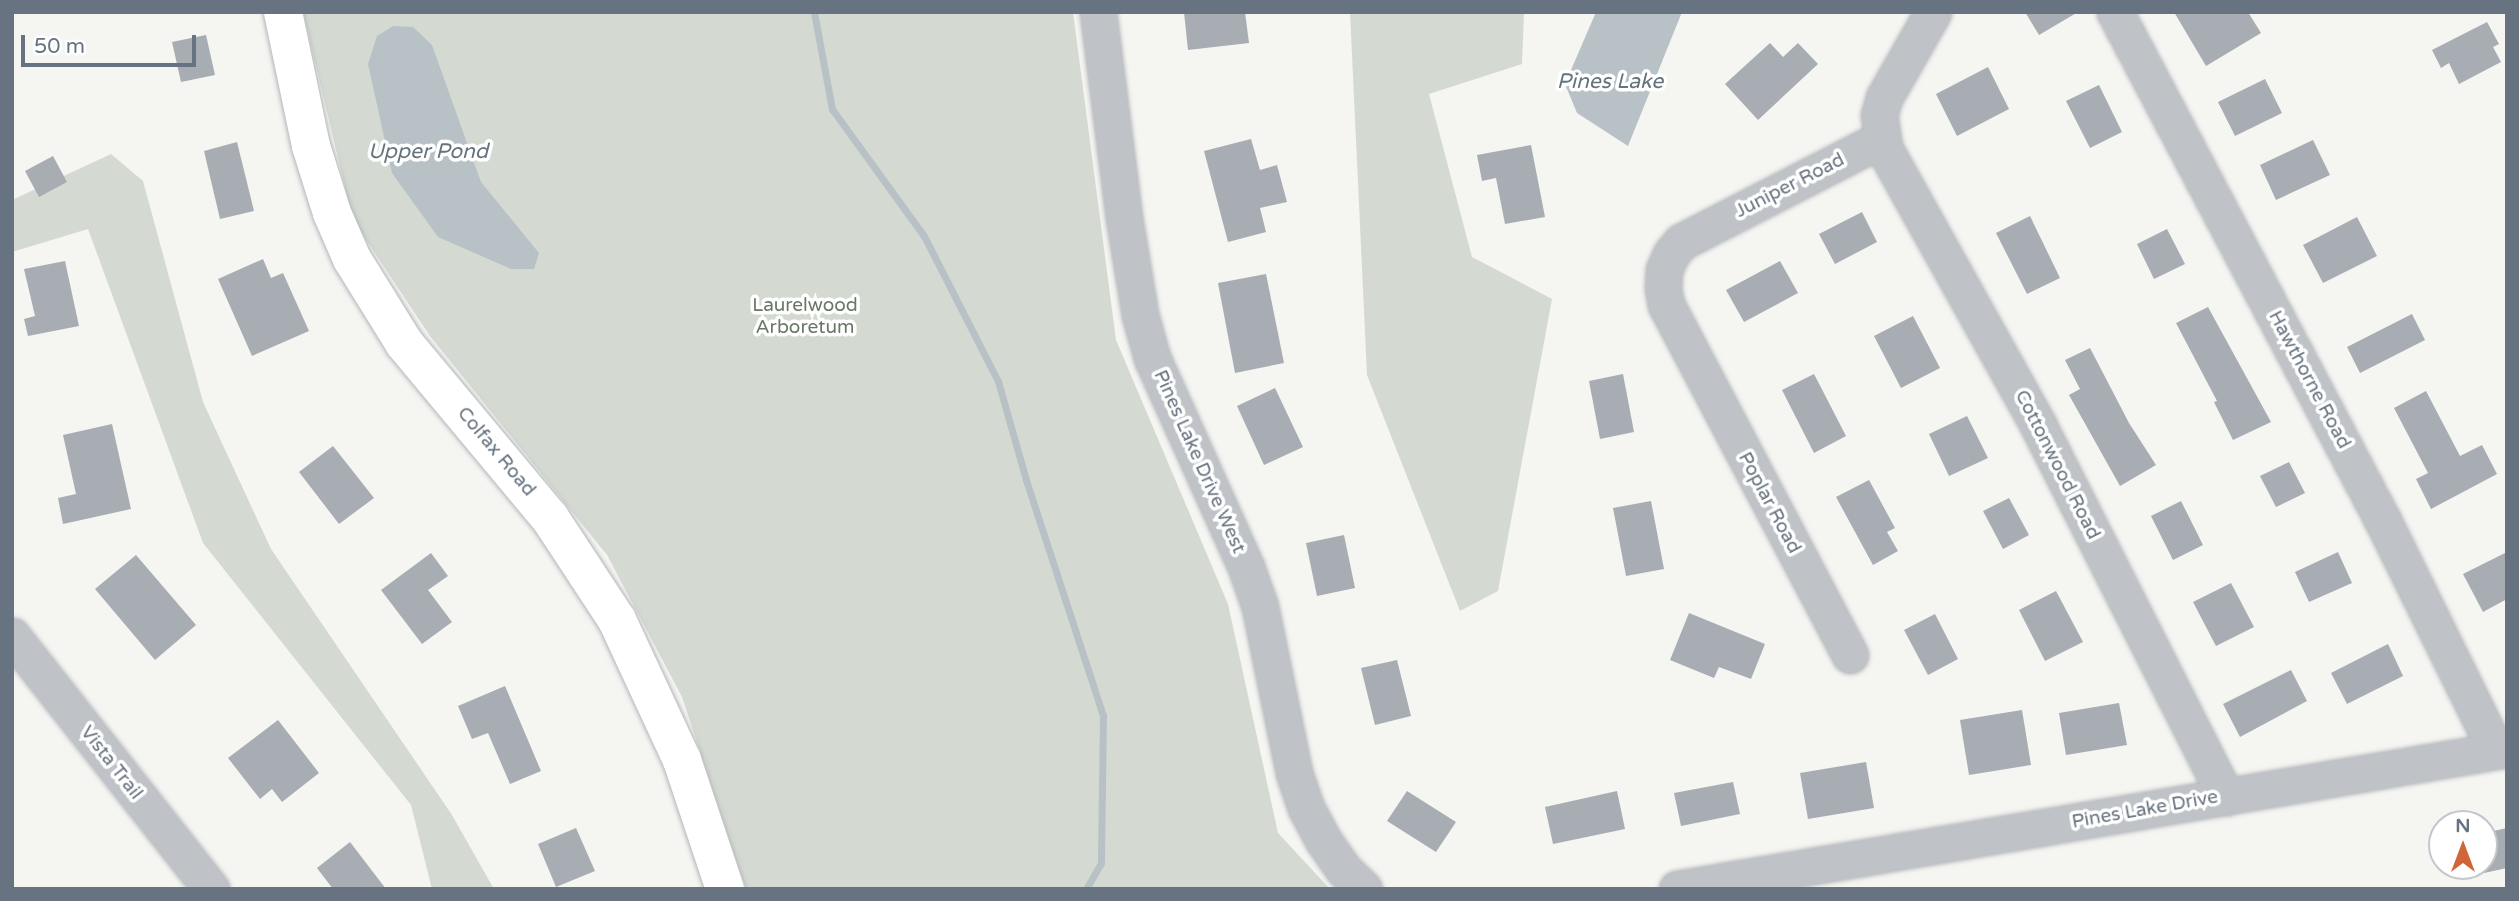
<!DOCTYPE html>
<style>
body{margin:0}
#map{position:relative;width:2519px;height:901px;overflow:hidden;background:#f5f5f2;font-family:"Varela Round",sans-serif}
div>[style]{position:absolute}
.green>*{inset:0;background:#d4dad2}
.water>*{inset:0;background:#b8c1c6}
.stream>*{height:7px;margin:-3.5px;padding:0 3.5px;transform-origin:3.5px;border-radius:3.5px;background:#b8c1c6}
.building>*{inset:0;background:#a7adb2}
.roads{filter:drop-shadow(0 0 2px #b3b6ba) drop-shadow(0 0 2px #b3b6ba)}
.minor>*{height:35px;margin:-17.5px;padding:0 17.5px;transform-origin:17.5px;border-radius:17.5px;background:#bfc2c6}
.major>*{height:38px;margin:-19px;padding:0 19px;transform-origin:19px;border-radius:19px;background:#fff}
span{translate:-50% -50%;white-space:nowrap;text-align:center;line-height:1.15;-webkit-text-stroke:7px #fff;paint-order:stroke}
.street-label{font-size:19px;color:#677380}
.park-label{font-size:19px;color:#687866}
.water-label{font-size:21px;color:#63747d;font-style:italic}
.frame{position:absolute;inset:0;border:14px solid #677380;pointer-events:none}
.north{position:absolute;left:2428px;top:810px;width:70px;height:70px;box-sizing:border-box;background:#fff;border:2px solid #c2c7cc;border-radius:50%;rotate:0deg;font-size:19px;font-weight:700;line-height:28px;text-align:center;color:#677380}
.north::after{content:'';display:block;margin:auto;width:24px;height:32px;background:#d06638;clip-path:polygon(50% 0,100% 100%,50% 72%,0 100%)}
.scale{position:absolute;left:21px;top:35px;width:175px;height:32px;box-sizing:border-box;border:4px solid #677380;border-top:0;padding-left:9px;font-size:21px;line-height:24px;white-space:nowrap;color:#677380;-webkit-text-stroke:5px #fff;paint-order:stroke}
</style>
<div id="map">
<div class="green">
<div style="clip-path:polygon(303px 12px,1073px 12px,1116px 340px,1228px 604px,1278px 833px,1330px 889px,746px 889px,682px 697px,607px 555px,430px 336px,353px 220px)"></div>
<div style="clip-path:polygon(1350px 12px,1524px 12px,1522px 64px,1429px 94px,1472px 257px,1552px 299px,1498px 591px,1460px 611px,1367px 375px)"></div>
<div style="clip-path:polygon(111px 154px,143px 181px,203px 402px,271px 549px,452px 815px,494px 889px,432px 889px,411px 805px,203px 543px,88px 229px,12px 252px,12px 200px)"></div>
</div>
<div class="water">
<div style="clip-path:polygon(1596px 12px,1682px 12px,1628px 146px,1577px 113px,1565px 84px)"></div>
<div style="clip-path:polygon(393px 26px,413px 27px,432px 45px,481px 182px,539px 253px,534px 269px,511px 269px,438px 237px,392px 173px,368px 64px,377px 36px)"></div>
</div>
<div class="stream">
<div style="left:814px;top:12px;width:99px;rotate:79.5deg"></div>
<div style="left:832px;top:109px;width:157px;rotate:54.1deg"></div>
<div style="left:924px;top:236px;width:163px;rotate:63deg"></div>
<div style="left:998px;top:381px;width:103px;rotate:74.2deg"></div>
<div style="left:1026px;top:480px;width:247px;rotate:71.9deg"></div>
<div style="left:1103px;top:715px;width:148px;rotate:90.8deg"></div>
<div style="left:1101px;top:863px;width:30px;rotate:120deg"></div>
</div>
<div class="building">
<div style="clip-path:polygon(1184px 12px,1245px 12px,1249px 43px,1188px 50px)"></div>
<div style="clip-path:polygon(2025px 12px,2078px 12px,2039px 35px)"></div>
<div style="clip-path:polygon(2174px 12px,2248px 12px,2261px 33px,2206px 66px)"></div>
<div style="clip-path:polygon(2487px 22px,2499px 44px,2493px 47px,2501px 62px,2459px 84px,2449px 63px,2441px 68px,2432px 50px)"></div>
<div style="clip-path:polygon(206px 35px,215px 75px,181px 82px,172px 42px)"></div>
<div style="clip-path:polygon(1770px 43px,1783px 57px,1798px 43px,1818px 64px,1758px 120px,1725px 84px)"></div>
<div style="clip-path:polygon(1988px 67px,2009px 109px,1957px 136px,1936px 94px)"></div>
<div style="clip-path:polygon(2265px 79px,2282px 113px,2235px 136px,2218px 102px)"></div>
<div style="clip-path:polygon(2099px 85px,2122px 132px,2090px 148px,2066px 101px)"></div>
<div style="clip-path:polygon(1251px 139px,1260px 170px,1277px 165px,1287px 202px,1260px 208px,1266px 232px,1228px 242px,1204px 151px)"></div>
<div style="clip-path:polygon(2313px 140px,2330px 175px,2276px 200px,2260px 165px)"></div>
<div style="clip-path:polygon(237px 142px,254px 211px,220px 219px,204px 151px)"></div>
<div style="clip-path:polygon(1531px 145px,1545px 217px,1505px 224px,1496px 178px,1482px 181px,1477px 155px)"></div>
<div style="clip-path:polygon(53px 156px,67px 182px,39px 197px,25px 171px)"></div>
<div style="clip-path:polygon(1862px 212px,1877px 242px,1835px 264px,1819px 234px)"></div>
<div style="clip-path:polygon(2030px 216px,2060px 278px,2027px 294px,1996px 233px)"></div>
<div style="clip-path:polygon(2357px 217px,2377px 256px,2323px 283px,2303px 245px)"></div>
<div style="clip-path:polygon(2167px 229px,2185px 264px,2154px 279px,2137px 244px)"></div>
<div style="clip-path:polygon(263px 259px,271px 278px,283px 273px,309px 331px,252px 356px,218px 279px)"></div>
<div style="clip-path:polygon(65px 261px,79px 326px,28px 336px,24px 319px,35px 316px,24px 269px)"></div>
<div style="clip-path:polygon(1780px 261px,1798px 293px,1744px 322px,1726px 290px)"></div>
<div style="clip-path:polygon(1266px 274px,1284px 363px,1235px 373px,1218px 283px)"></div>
<div style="clip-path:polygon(2208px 307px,2271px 422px,2233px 440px,2214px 402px,2217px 401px,2176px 323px)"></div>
<div style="clip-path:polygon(2412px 314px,2425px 340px,2360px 373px,2347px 347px)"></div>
<div style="clip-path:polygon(1913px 316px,1940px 368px,1901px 388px,1874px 336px)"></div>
<div style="clip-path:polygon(2090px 348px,2129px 423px,2156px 465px,2120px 486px,2069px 395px,2080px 389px,2065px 360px)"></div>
<div style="clip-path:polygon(1623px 374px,1634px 432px,1600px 439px,1589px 381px)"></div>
<div style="clip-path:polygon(1814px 374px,1846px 436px,1814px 453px,1782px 390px)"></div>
<div style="clip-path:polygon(1275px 388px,1303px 447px,1264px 465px,1237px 406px)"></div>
<div style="clip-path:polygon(2426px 391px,2460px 456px,2482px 445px,2497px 474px,2431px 509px,2416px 479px,2428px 473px,2394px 408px)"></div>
<div style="clip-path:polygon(1967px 416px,1988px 458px,1949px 476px,1929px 434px)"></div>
<div style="clip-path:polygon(112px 424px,131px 509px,63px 524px,58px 498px,76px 494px,63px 435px)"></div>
<div style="clip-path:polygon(333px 446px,374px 498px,339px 524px,299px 472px)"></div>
<div style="clip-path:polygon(2289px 462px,2305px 493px,2276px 507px,2260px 476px)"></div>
<div style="clip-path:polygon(1869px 480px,1895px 528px,1887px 532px,1898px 551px,1873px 565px,1836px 497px)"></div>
<div style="clip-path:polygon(2009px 498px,2029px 535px,2003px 549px,1983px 511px)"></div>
<div style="clip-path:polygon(1651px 501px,1664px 569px,1626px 576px,1613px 508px)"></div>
<div style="clip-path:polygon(2181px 501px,2203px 545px,2173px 560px,2151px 516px)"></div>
<div style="clip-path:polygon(1344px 535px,1355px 588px,1317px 596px,1306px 543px)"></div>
<div style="clip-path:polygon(2338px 552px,2352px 583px,2309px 602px,2295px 572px)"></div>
<div style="clip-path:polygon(2507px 552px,2507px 599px,2483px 612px,2463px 574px)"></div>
<div style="clip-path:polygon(431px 553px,448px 576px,428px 590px,452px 622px,422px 644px,381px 590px)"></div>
<div style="clip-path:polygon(136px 555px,196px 625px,155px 660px,95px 589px)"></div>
<div style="clip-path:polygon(2231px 583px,2254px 627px,2216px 646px,2193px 602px)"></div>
<div style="clip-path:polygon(2056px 591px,2083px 642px,2045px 661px,2019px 610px)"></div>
<div style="clip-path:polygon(1689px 613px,1765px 644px,1751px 679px,1719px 667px,1714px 678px,1670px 660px)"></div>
<div style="clip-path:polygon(1935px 614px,1958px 659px,1928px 675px,1904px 630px)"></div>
<div style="clip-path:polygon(2388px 644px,2403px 676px,2347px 704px,2331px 673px)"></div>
<div style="clip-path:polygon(1397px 660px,1411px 716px,1375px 725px,1361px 668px)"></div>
<div style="clip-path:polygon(2291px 670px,2307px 701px,2240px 737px,2223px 704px)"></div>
<div style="clip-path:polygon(505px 686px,541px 771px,510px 784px,488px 733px,472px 739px,458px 706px)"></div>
<div style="clip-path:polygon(2119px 703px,2127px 745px,2066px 755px,2059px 713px)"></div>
<div style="clip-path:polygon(2022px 710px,2031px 765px,1969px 775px,1960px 720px)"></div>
<div style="clip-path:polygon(278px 720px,319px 773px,282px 802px,272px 789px,260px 799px,228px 758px)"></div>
<div style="clip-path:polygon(1866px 762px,1874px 808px,1808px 819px,1800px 773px)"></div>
<div style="clip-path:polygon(1733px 782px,1740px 814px,1681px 826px,1674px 793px)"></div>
<div style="clip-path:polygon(1407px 791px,1456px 822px,1436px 852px,1387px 821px)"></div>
<div style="clip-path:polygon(1617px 791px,1625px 829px,1553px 844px,1545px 807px)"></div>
<div style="clip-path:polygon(576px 828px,595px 871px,556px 887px,538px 844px)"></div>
<div style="clip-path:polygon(2507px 828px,2507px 868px,2484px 873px,2484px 833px)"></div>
<div style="clip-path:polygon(350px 842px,386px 889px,333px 889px,317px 868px)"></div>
</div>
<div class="roads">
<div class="minor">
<div style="left:1098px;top:12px;width:208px;rotate:82.8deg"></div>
<div style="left:1124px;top:218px;width:98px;rotate:80.6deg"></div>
<div style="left:1140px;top:315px;width:45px;rotate:74.4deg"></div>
<div style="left:1152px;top:358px;width:229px;rotate:65.8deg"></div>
<div style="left:1246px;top:567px;width:42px;rotate:70.7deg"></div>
<div style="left:1260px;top:607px;width:169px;rotate:78.4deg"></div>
<div style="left:1294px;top:773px;width:37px;rotate:71deg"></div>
<div style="left:1306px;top:808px;width:36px;rotate:62deg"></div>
<div style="left:1323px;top:840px;width:35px;rotate:55deg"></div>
<div style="left:1343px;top:869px;width:29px;rotate:44deg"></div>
<div style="left:1933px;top:12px;width:99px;rotate:119.7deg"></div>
<div style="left:1884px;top:98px;width:18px;rotate:106deg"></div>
<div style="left:1879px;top:115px;width:33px;rotate:81deg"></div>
<div style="left:1884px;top:148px;width:317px;rotate:60.9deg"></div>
<div style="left:2038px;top:425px;width:417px;rotate:63.2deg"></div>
<div style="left:2115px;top:12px;width:573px;rotate:62.23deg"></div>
<div style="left:2382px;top:519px;width:258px;rotate:63.8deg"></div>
<div style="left:12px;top:636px;width:322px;rotate:51.8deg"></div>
<div style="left:1850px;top:655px;width:395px;rotate:-117.7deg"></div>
<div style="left:1666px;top:305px;width:17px;rotate:-100deg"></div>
<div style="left:1663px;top:288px;width:18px;rotate:-87deg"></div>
<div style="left:1664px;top:270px;width:17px;rotate:-66deg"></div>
<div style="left:1671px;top:254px;width:16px;rotate:-50deg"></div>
<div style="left:1681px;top:242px;width:225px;rotate:-27.2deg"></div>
<div style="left:1677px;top:889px;width:842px;rotate:-9.57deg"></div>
</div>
<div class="major">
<div style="left:283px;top:12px;width:137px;rotate:78.2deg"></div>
<div style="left:311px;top:146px;width:70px;rotate:72.6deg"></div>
<div style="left:332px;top:213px;width:50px;rotate:66.5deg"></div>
<div style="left:352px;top:259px;width:99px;rotate:58.2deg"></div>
<div style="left:404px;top:343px;width:228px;rotate:50.2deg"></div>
<div style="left:550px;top:518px;width:122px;rotate:56.7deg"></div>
<div style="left:617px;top:620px;width:154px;rotate:65.1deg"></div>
<div style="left:682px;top:760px;width:136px;rotate:71.6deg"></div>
</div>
</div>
<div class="street-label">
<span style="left:1790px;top:186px;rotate:-27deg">Juniper Road</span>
<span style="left:2309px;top:380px;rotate:62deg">Hawthorne Road</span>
<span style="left:496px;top:452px;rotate:50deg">Colfax Road</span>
<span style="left:1199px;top:462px;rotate:66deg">Pines Lake Drive West</span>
<span style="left:2057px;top:465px;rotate:63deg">Cottonwood Road</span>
<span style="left:1769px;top:503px;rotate:62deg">Poplar Road</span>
<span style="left:111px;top:763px;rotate:52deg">Vista Trail</span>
<span style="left:2145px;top:810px;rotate:-10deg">Pines Lake Drive</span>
</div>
<div class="park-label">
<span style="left:805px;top:317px">Laurelwood<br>Arboretum</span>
</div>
<div class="water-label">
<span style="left:1610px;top:82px">Pines Lake</span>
<span style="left:428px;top:152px">Upper Pond</span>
</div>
<div class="frame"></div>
<div class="north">N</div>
<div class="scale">50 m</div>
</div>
